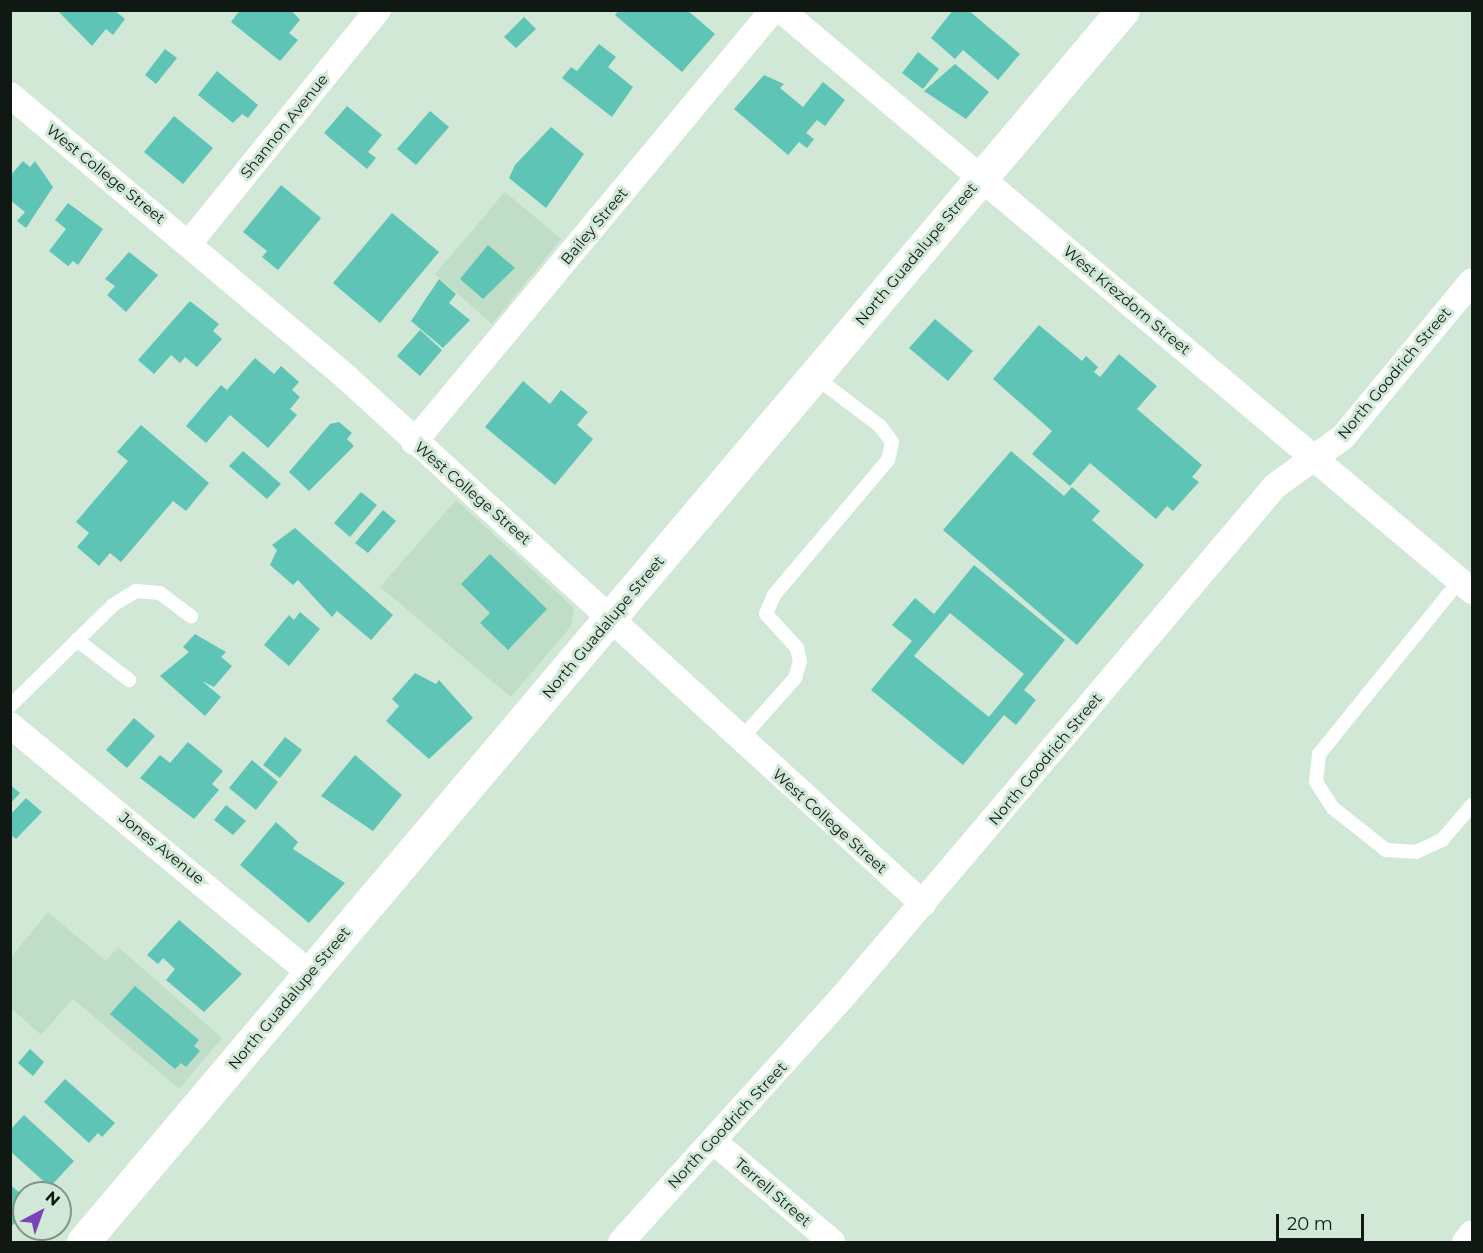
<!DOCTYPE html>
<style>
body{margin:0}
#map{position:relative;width:1483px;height:1253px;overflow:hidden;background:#d1e8d7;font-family:Montserrat,sans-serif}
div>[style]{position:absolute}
.built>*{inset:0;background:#c0ddc7}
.building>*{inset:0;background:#5ec4b5}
.lane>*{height:14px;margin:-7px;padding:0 7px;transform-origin:7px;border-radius:7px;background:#fff}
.street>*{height:26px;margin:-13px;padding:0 13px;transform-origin:13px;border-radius:13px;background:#fff}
.secondary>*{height:33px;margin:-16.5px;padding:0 16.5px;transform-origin:16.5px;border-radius:16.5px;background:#fff}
span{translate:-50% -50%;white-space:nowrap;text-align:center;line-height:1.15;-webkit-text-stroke:6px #d1e8d7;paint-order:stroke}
.street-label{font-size:15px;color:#0f1812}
.frame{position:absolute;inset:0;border:12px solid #0f1812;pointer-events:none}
.north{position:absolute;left:12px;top:1181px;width:60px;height:60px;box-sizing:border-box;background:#d1e8d7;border:2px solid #839588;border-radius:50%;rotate:41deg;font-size:16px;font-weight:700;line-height:24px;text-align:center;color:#0f1812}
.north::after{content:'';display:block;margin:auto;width:21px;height:27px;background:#7943ba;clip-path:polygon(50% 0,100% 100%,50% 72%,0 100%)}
.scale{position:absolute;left:1276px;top:1214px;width:88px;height:27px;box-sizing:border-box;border:3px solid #0f1812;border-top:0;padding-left:8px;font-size:18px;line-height:21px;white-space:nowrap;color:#0f1812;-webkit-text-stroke:4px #d1e8d7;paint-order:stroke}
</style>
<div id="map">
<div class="built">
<div style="clip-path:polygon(505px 192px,561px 239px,492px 324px,435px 274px)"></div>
<div style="clip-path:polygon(456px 500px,574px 608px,571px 626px,511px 697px,380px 587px)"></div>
<div style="clip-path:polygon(48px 912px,106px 961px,118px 947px,222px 1038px,179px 1089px,73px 999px,41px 1035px,11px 1008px,11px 957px)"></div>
</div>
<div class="building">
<div style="clip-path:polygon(57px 10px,114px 10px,125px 19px,113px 35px,106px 29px,92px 46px)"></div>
<div style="clip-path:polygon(240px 10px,291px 10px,300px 20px,289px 33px,298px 40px,280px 61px,231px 22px)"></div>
<div style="clip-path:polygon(619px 10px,687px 10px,715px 34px,682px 72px,615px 15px)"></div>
<div style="clip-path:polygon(953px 10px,968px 10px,1020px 54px,998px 80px,963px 50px,955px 59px,931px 38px)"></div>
<div style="clip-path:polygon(524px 17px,536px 29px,516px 48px,504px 37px)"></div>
<div style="clip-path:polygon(599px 44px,616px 57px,608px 67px,633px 87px,612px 117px,562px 78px,571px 67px,577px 71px)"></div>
<div style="clip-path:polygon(165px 49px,177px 58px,156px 84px,145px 75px)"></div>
<div style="clip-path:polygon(918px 52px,939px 69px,923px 89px,902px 73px)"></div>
<div style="clip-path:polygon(955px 64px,989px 92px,966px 119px,924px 91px)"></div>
<div style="clip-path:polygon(217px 71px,258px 105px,248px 118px,242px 114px,233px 123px,198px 95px)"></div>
<div style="clip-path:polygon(764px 75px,784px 84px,780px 88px,803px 107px,823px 82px,845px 100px,825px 126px,817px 120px,806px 133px,814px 139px,807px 148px,799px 142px,788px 155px,734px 109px)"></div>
<div style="clip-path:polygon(347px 106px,382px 135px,368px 152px,376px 158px,367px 169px,324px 133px)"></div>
<div style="clip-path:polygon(430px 111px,449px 127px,416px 165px,397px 149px)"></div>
<div style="clip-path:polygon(174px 116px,213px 148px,183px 184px,144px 152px)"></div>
<div style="clip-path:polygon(551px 127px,584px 154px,546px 208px,509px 178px,515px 165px)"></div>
<div style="clip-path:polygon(23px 161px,30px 167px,35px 161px,53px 187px,26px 228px,17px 221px,25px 212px,10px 200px,10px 176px)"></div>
<div style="clip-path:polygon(281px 185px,321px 218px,278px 270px,262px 257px,267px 251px,243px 232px)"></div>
<div style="clip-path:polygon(68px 203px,103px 229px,78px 265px,73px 261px,68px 266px,49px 251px,66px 229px,55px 220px)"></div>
<div style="clip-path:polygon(392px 213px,439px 252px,380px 323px,333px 283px)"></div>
<div style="clip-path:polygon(488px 245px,515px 268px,483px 299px,460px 279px)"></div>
<div style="clip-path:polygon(129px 252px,158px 275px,126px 312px,107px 295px,115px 286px,105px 279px)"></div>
<div style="clip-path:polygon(439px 279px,456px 294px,449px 303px,470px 320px,443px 348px,411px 321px)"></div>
<div style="clip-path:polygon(190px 301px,219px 324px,213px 331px,222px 339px,197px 367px,185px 357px,180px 363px,171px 355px,154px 374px,138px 360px)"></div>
<div style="clip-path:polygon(935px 319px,973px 351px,948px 381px,909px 348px)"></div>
<div style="clip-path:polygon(1039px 325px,1082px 361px,1086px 356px,1098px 367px,1094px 372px,1100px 377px,1119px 354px,1157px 386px,1137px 409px,1202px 465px,1192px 477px,1199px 482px,1173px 511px,1167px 506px,1156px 519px,1090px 463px,1070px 486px,1032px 454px,1052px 431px,993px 379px)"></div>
<div style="clip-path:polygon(420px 330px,442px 350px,420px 376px,397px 356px)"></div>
<div style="clip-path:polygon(255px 358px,274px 374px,281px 366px,299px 382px,292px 390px,300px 397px,290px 409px,297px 415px,268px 448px,230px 415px,206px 443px,186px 426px,221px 385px,227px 390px)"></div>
<div style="clip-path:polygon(523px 381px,550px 404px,561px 390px,588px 412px,577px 425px,593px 439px,555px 485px,485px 427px)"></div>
<div style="clip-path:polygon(339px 422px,352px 433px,347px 439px,354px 446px,309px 491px,289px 472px,330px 424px)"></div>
<div style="clip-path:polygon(141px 425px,209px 483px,186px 511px,173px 501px,121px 562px,110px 553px,99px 566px,77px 547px,89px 533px,76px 522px,128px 461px,117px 452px)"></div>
<div style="clip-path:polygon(243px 451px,281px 484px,267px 499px,229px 466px)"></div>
<div style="clip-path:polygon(1011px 451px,1064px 496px,1072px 487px,1100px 511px,1092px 520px,1144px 565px,1077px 645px,943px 530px)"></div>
<div style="clip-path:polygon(361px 492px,377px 505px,350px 537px,334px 523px)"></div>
<div style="clip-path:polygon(383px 510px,396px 521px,368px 553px,355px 543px)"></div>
<div style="clip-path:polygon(295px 528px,393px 615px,371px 640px,337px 611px,332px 617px,298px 580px,293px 585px,270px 565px,277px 550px,272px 545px)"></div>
<div style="clip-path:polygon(490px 554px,547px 609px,508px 650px,480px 623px,490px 613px,461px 584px)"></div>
<div style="clip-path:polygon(evenodd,974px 565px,1065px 640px,1024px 690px,1036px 700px,1016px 725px,1004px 715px,963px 765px,871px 690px,912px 641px,892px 625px,915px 598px,934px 614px,974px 565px,950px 613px,1024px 674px,989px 717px,914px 656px,950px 613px)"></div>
<div style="clip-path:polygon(300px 612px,320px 629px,289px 666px,264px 645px,289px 615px,294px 620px)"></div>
<div style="clip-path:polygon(195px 634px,226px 652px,221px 657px,232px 666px,214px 687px,202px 681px,221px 697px,205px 716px,160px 676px,189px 652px,183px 647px)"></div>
<div style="clip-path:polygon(415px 673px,436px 684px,439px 680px,473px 718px,429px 759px,386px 721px,399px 706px,392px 699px)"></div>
<div style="clip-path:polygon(134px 718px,155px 736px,127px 768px,106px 750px)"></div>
<div style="clip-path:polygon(285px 737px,302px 750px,280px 778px,263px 765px)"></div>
<div style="clip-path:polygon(188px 742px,223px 771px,212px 784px,219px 790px,194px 819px,140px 778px,160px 755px,170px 763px)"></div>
<div style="clip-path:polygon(355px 755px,402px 795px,373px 831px,321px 796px)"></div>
<div style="clip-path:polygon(252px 760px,278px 782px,256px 810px,229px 788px)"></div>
<div style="clip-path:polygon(10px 785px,20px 793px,10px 804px)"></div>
<div style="clip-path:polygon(26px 798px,42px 812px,16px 839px,10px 834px,10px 815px)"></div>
<div style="clip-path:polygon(226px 805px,246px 821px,233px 835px,214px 820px)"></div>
<div style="clip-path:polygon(276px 822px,298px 842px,293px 849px,345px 883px,309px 923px,240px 865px)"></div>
<div style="clip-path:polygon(179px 920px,242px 974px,204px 1012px,166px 980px,175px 969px,163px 958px,158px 964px,147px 955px)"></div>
<div style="clip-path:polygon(135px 986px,199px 1040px,194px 1046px,200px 1051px,186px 1067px,181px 1063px,175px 1069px,110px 1014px)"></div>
<div style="clip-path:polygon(30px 1049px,44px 1062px,33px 1076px,18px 1063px)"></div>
<div style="clip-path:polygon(65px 1079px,115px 1123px,102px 1137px,98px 1133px,89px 1143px,44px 1102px)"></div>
<div style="clip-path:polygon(24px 1115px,74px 1161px,50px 1187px,10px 1151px,10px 1130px)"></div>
<div style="clip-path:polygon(10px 1185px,24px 1196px,24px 1225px,18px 1219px,10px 1228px)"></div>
</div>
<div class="lane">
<div style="left:1460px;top:580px;width:224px;rotate:129deg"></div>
<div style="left:1319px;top:754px;width:28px;rotate:96deg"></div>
<div style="left:1316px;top:782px;width:31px;rotate:57deg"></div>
<div style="left:1333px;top:808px;width:68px;rotate:38.4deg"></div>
<div style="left:1386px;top:850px;width:30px;rotate:4deg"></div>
<div style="left:1416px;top:852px;width:29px;rotate:-25deg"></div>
<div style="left:1442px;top:840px;width:46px;rotate:-49.4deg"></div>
<div style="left:77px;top:640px;width:66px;rotate:37.6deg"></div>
<div style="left:10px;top:706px;width:144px;rotate:-44.4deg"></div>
<div style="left:113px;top:605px;width:27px;rotate:-31deg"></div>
<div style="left:136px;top:591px;width:24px;rotate:5deg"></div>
<div style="left:160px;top:593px;width:39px;rotate:37deg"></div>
<div style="left:740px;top:740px;width:83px;rotate:-48.4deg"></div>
<div style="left:795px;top:678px;width:17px;rotate:-73deg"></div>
<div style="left:800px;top:662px;width:14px;rotate:-102deg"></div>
<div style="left:797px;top:648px;width:46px;rotate:-132.4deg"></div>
<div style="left:766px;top:614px;width:21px;rotate:-67deg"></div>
<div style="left:774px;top:595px;width:177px;rotate:-49.8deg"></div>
<div style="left:888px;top:460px;width:18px;rotate:-77deg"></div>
<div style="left:892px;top:442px;width:20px;rotate:-127deg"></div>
<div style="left:880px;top:426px;width:83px;rotate:-142.9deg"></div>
</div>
<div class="street">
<div style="left:781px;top:10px;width:903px;rotate:40.06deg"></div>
<div style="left:10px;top:95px;width:440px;rotate:40deg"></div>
<div style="left:347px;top:378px;width:780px;rotate:42.4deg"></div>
<div style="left:190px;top:242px;width:299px;rotate:-51deg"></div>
<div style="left:414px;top:442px;width:562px;rotate:-50.27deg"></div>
<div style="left:10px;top:725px;width:389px;rotate:39.6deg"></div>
<div style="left:713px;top:1141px;width:156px;rotate:40.3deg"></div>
<div style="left:621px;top:1242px;width:336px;rotate:-47.9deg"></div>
<div style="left:846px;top:993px;width:664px;rotate:-49.76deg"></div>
<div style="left:1275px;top:486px;width:84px;rotate:-35.8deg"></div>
<div style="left:1343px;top:437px;width:202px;rotate:-50.4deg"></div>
<div style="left:1465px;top:1242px;width:11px;rotate:-52deg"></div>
</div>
<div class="secondary">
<div style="left:83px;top:1242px;width:1612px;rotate:-49.83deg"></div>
</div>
<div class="street-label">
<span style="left:284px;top:126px;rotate:-51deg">Shannon Avenue</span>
<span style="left:106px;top:174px;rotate:39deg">West College Street</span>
<span style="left:594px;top:226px;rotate:-50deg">Bailey Street</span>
<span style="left:916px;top:254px;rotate:-50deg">North Guadalupe Street</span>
<span style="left:1127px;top:300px;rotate:40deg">West Krezdorn Street</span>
<span style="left:1394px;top:373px;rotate:-50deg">North Goodrich Street</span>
<span style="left:473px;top:493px;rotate:41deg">West College Street</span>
<span style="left:603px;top:627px;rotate:-50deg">North Guadalupe Street</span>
<span style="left:1045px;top:759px;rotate:-50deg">North Goodrich Street</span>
<span style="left:830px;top:821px;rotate:42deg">West College Street</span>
<span style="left:162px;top:848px;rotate:39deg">Jones Avenue</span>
<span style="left:289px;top:998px;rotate:-50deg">North Guadalupe Street</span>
<span style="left:727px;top:1125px;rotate:-47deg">North Goodrich Street</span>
<span style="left:773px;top:1192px;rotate:41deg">Terrell Street</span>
</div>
<div class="frame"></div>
<div class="north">N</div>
<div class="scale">20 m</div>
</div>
